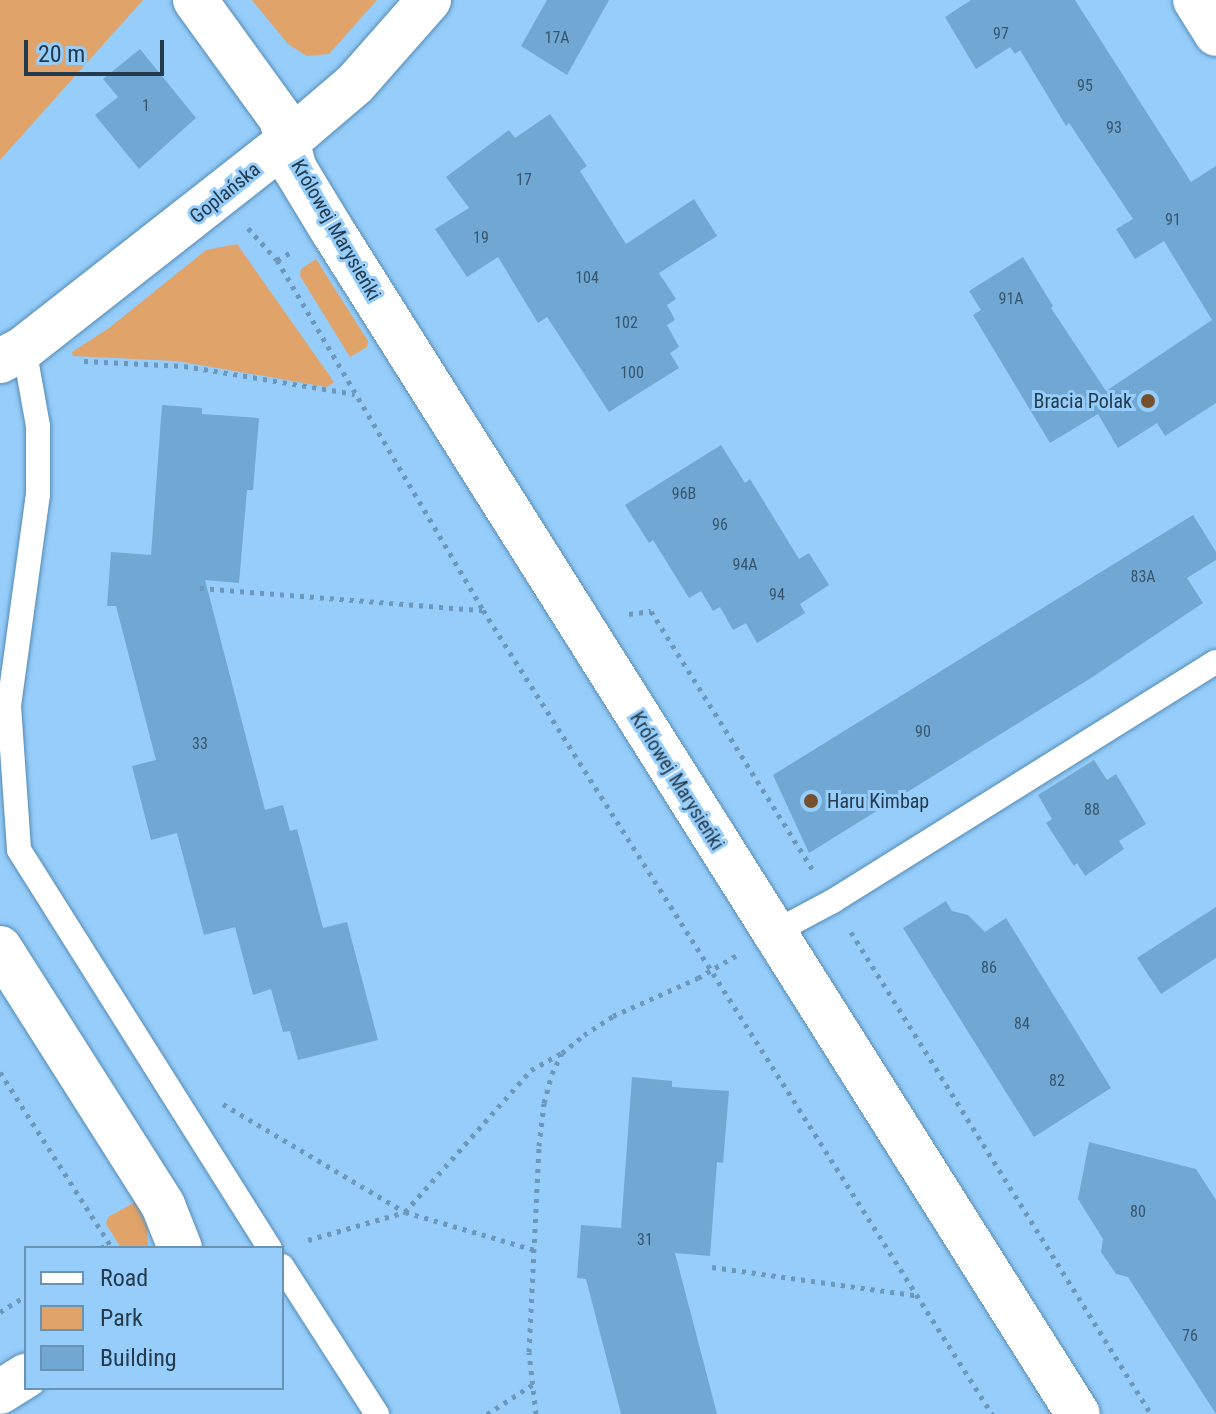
<!DOCTYPE html>
<meta charset="utf-8">
<style>
body{margin:0}
#map{position:relative;width:1216px;height:1414px;overflow:hidden;background:#96cdfa;font-family:"Roboto Condensed",sans-serif}
div>[style]{position:absolute}
.green>*{inset:0;background:#e0a36a}
.building>*{inset:0;background:#71a7d3}
.path>*{height:5px;margin-top:-2.5px;transform-origin:0;background:repeating-linear-gradient(90deg,#6d98bb 0 4px,transparent 0 10px)}
.roads{filter:drop-shadow(0 0 2px #558bb5) drop-shadow(0 0 2px #558bb5)}
.lane>*{height:24px;margin:-12px;padding:0 12px;transform-origin:12px;border-radius:12px;background:#fff}
.street>*{height:44px;margin:-22px;padding:0 22px;transform-origin:22px;border-radius:22px;background:#fff}
.dots>*{width:22px;height:22px;translate:-50% -50%;box-sizing:border-box;border:4px solid #96cdfa;border-radius:50%}
span{translate:-50% -50%;white-space:nowrap;text-align:center;line-height:1.15;-webkit-text-stroke:6px #96cdfa;paint-order:stroke}
.number-label{font-size:16px;color:#37566e}
.number-label span{-webkit-text-stroke-width:0}
.street-label{font-size:20px;color:#243b4d}
.poi-label{font-size:20px;color:#243b4d}
.right{translate:-100% -50%;text-align:right}
.left{translate:0 -50%;text-align:left}
.legend{position:absolute;left:24px;top:1246px;width:260px;height:144px;box-sizing:border-box;background:#96cdfa;border:2px solid #6893b5;margin:0;padding:10px 14px;list-style:none;font-size:24px;color:#243b4d}
.legend li{display:flex;align-items:center;gap:16px;height:40px}
.legend b{width:40px;border:2px solid #6893b5}
.scale{position:absolute;left:24px;top:40px;width:140px;height:36px;box-sizing:border-box;border:4px solid #243b4d;border-top:0;padding-left:10px;font-size:24px;line-height:28px;white-space:nowrap;color:#243b4d;-webkit-text-stroke:6px #96cdfa;paint-order:stroke}
</style>
<div id="map">
<div class="green">
<div style="clip-path:polygon(0 0,143px 0,0 160px)"></div>
<div style="clip-path:polygon(252px 0,377px 0,329px 54px,307px 56px,288px 44px)"></div>
<div style="clip-path:polygon(237px 244px,334px 382px,327px 387px,177px 361px,73px 356px,72px 352px,109px 328px,206px 250px)"></div>
<div style="clip-path:polygon(316px 259px,368px 341px,367px 347px,350px 357px,300px 276px,301px 269px)"></div>
<div style="clip-path:polygon(135px 1202px,147px 1226px,148px 1248px,121px 1248px,106px 1224px,108px 1217px)"></div>
</div>
<div class="building">
<div style="clip-path:polygon(547px 0,609px 0,567px 75px,521px 46px)"></div>
<div style="clip-path:polygon(971px 0,1075px 0,1191px 182px,1216px 166px,1216px 403px,1165px 436px,1157px 423px,1118px 448px,1098px 414px,1050px 443px,973px 315px,981px 310px,969px 291px,1023px 257px,1053px 306px,1051px 308px,1106px 391px,1212px 320px,1164px 241px,1135px 259px,1116px 229px,1133px 219px,1069px 123px,1066px 126px,1020px 50px,1015px 54px,1010px 47px,976px 69px,945px 17px)"></div>
<div style="clip-path:polygon(140px 49px,196px 118px,139px 169px,95px 115px,118px 97px,103px 79px)"></div>
<div style="clip-path:polygon(550px 114px,587px 166px,580px 171px,626px 244px,694px 199px,717px 236px,659px 273px,676px 299px,667px 305px,675px 320px,667px 325px,679px 347px,670px 353px,679px 368px,609px 412px,547px 317px,538px 323px,498px 257px,467px 277px,435px 229px,469px 208px,446px 177px,509px 130px,515px 138px)"></div>
<div style="clip-path:polygon(162px 405px,202px 408px,202px 414px,259px 418px,253px 490px,247px 490px,239px 583px,205px 580px,265px 810px,283px 805px,290px 831px,297px 829px,323px 928px,347px 922px,378px 1040px,298px 1060px,290px 1031px,283px 1032px,271px 989px,253px 995px,235px 927px,204px 935px,177px 833px,151px 840px,132px 766px,156px 760px,116px 606px,107px 606px,111px 552px,151px 555px)"></div>
<div style="clip-path:polygon(721px 445px,745px 483px,750px 479px,799px 559px,809px 553px,829px 585px,800px 604px,805px 613px,757px 643px,746px 623px,733px 630px,720px 607px,713px 611px,701px 591px,689px 598px,653px 540px,649px 543px,625px 505px)"></div>
<div style="clip-path:polygon(1193px 515px,1216px 552px,1216px 560px,1187px 578px,1203px 603px,1091px 678px,809px 853px,773px 775px)"></div>
<div style="clip-path:polygon(1094px 760px,1107px 780px,1116px 774px,1146px 824px,1119px 841px,1124px 849px,1085px 876px,1077px 863px,1074px 866px,1046px 823px,1052px 819px,1038px 795px)"></div>
<div style="clip-path:polygon(946px 901px,952px 911px,968px 915px,985px 932px,1006px 918px,1111px 1088px,1034px 1137px,903px 928px)"></div>
<div style="clip-path:polygon(1216px 907px,1216px 958px,1161px 994px,1137px 958px)"></div>
<div style="clip-path:polygon(632px 1077px,672px 1081px,672px 1087px,729px 1091px,723px 1163px,717px 1162px,710px 1256px,675px 1253px,717px 1414px,621px 1414px,586px 1279px,577px 1278px,581px 1225px,621px 1228px)"></div>
<div style="clip-path:polygon(1089px 1142px,1196px 1169px,1216px 1200px,1216px 1414px,1128px 1277px,1116px 1274px,1101px 1252px,1103px 1239px,1078px 1199px)"></div>
</div>
<div class="path">
<div style="left:248px;top:228px;width:43px;rotate:47.8deg"></div>
<div style="left:277px;top:260px;width:406px;rotate:59.5deg"></div>
<div style="left:483px;top:610px;width:952px;rotate:57.66deg"></div>
<div style="left:277px;top:260px;width:18px;rotate:-29deg"></div>
<div style="left:84px;top:361px;width:100px;rotate:2.9deg"></div>
<div style="left:184px;top:366px;width:173px;rotate:9.3deg"></div>
<div style="left:200px;top:588px;width:283px;rotate:4.5deg"></div>
<div style="left:629px;top:614px;width:22px;rotate:-8deg"></div>
<div style="left:651px;top:611px;width:308px;rotate:58deg"></div>
<div style="left:851px;top:932px;width:568px;rotate:58.1deg"></div>
<div style="left:0;top:1072px;width:209px;rotate:57.5deg"></div>
<div style="left:223px;top:1104px;width:212px;rotate:30.7deg"></div>
<div style="left:405px;top:1212px;width:135px;rotate:16.3deg"></div>
<div style="left:308px;top:1240px;width:101px;rotate:-16.1deg"></div>
<div style="left:405px;top:1212px;width:190px;rotate:-48.4deg"></div>
<div style="left:531px;top:1070px;width:35px;rotate:-29deg"></div>
<div style="left:101px;top:1248px;width:10px;rotate:-29deg"></div>
<div style="left:712px;top:1267px;width:205px;rotate:7.9deg"></div>
<div style="left:0;top:1312px;width:31px;rotate:-32deg"></div>
<div style="left:487px;top:1414px;width:54px;rotate:-32.8deg"></div>
<div style="left:536px;top:1414px;width:62px;rotate:-96.4deg"></div>
<div style="left:529px;top:1352px;width:206px;rotate:-87.2deg"></div>
<div style="left:539px;top:1146px;width:43px;rotate:-83.4deg"></div>
<div style="left:544px;top:1103px;width:30px;rotate:-75deg"></div>
<div style="left:552px;top:1074px;width:23px;rotate:-65deg"></div>
<div style="left:562px;top:1053px;width:28px;rotate:-39deg"></div>
<div style="left:584px;top:1035px;width:35px;rotate:-33deg"></div>
<div style="left:613px;top:1016px;width:93px;rotate:-24.1deg"></div>
<div style="left:698px;top:978px;width:45px;rotate:-30.5deg"></div>
</div>
<div class="roads">
<div class="lane">
<div style="left:24px;top:348px;width:79px;rotate:79.8deg"></div>
<div style="left:38px;top:426px;width:68px;rotate:90deg"></div>
<div style="left:38px;top:494px;width:214px;rotate:97.8deg"></div>
<div style="left:9px;top:706px;width:144px;rotate:86deg"></div>
<div style="left:19px;top:850px;width:471px;rotate:57.8deg"></div>
<div style="left:773px;top:933px;width:68px;rotate:-28.1deg"></div>
<div style="left:833px;top:901px;width:451px;rotate:-32deg"></div>
<div style="left:282px;top:1266px;width:176px;rotate:57.3deg"></div>
</div>
<div class="street">
<div style="left:195px;top:0;width:147px;rotate:54.1deg"></div>
<div style="left:281px;top:119px;width:52px;rotate:74.4deg"></div>
<div style="left:295px;top:169px;width:71px;rotate:58.8deg"></div>
<div style="left:332px;top:230px;width:1399px;rotate:57.79deg"></div>
<div style="left:1195px;top:0;width:40px;rotate:58deg"></div>
<div style="left:0;top:361px;width:27px;rotate:-28deg"></div>
<div style="left:24px;top:348px;width:334px;rotate:-38.1deg"></div>
<div style="left:287px;top:142px;width:89px;rotate:-40.5deg"></div>
<div style="left:355px;top:84px;width:112px;rotate:-48.6deg"></div>
<div style="left:0;top:948px;width:304px;rotate:57.6deg"></div>
<div style="left:163px;top:1205px;width:46px;rotate:68.4deg"></div>
<div style="left:0;top:1392px;width:31px;rotate:-32deg"></div>
</div>
</div>
<div class="dots">
<div style="left:1148px;top:401px;background:#76502c"></div>
<div style="left:811px;top:801px;background:#76502c"></div>
</div>
<div class="number-label">
<span style="left:1001px;top:34px">97</span>
<span style="left:557px;top:38px">17A</span>
<span style="left:1085px;top:86px">95</span>
<span style="left:146px;top:106px">1</span>
<span style="left:1114px;top:128px">93</span>
<span style="left:524px;top:180px">17</span>
<span style="left:1173px;top:220px">91</span>
<span style="left:481px;top:238px">19</span>
<span style="left:587px;top:278px">104</span>
<span style="left:1011px;top:299px">91A</span>
<span style="left:626px;top:323px">102</span>
<span style="left:632px;top:373px">100</span>
<span style="left:684px;top:494px">96B</span>
<span style="left:720px;top:525px">96</span>
<span style="left:745px;top:565px">94A</span>
<span style="left:1143px;top:577px">83A</span>
<span style="left:777px;top:595px">94</span>
<span style="left:923px;top:732px">90</span>
<span style="left:200px;top:744px">33</span>
<span style="left:1092px;top:810px">88</span>
<span style="left:989px;top:968px">86</span>
<span style="left:1022px;top:1024px">84</span>
<span style="left:1057px;top:1081px">82</span>
<span style="left:1138px;top:1212px">80</span>
<span style="left:645px;top:1240px">31</span>
<span style="left:1190px;top:1336px">76</span>
</div>
<div class="street-label">
<span style="left:225px;top:193px;rotate:-39deg">Goplańska</span>
<span style="left:336px;top:230px;rotate:60deg">Królowej Marysieńki</span>
<span style="left:677px;top:781px;rotate:58deg">Królowej Marysieńki</span>
</div>
<div class="poi-label">
<span class="right" style="left:1132px;top:401px">Bracia Polak</span>
<span class="left" style="left:827px;top:801px">Haru Kimbap</span>
</div>
<ul class="legend">
<li><b style="height:10px;background:#fff"></b>Road</li>
<li><b style="height:22px;background:#e0a36a"></b>Park</li>
<li><b style="height:22px;background:#71a7d3"></b>Building</li>
</ul>
<div class="scale">20 m</div>
</div>
